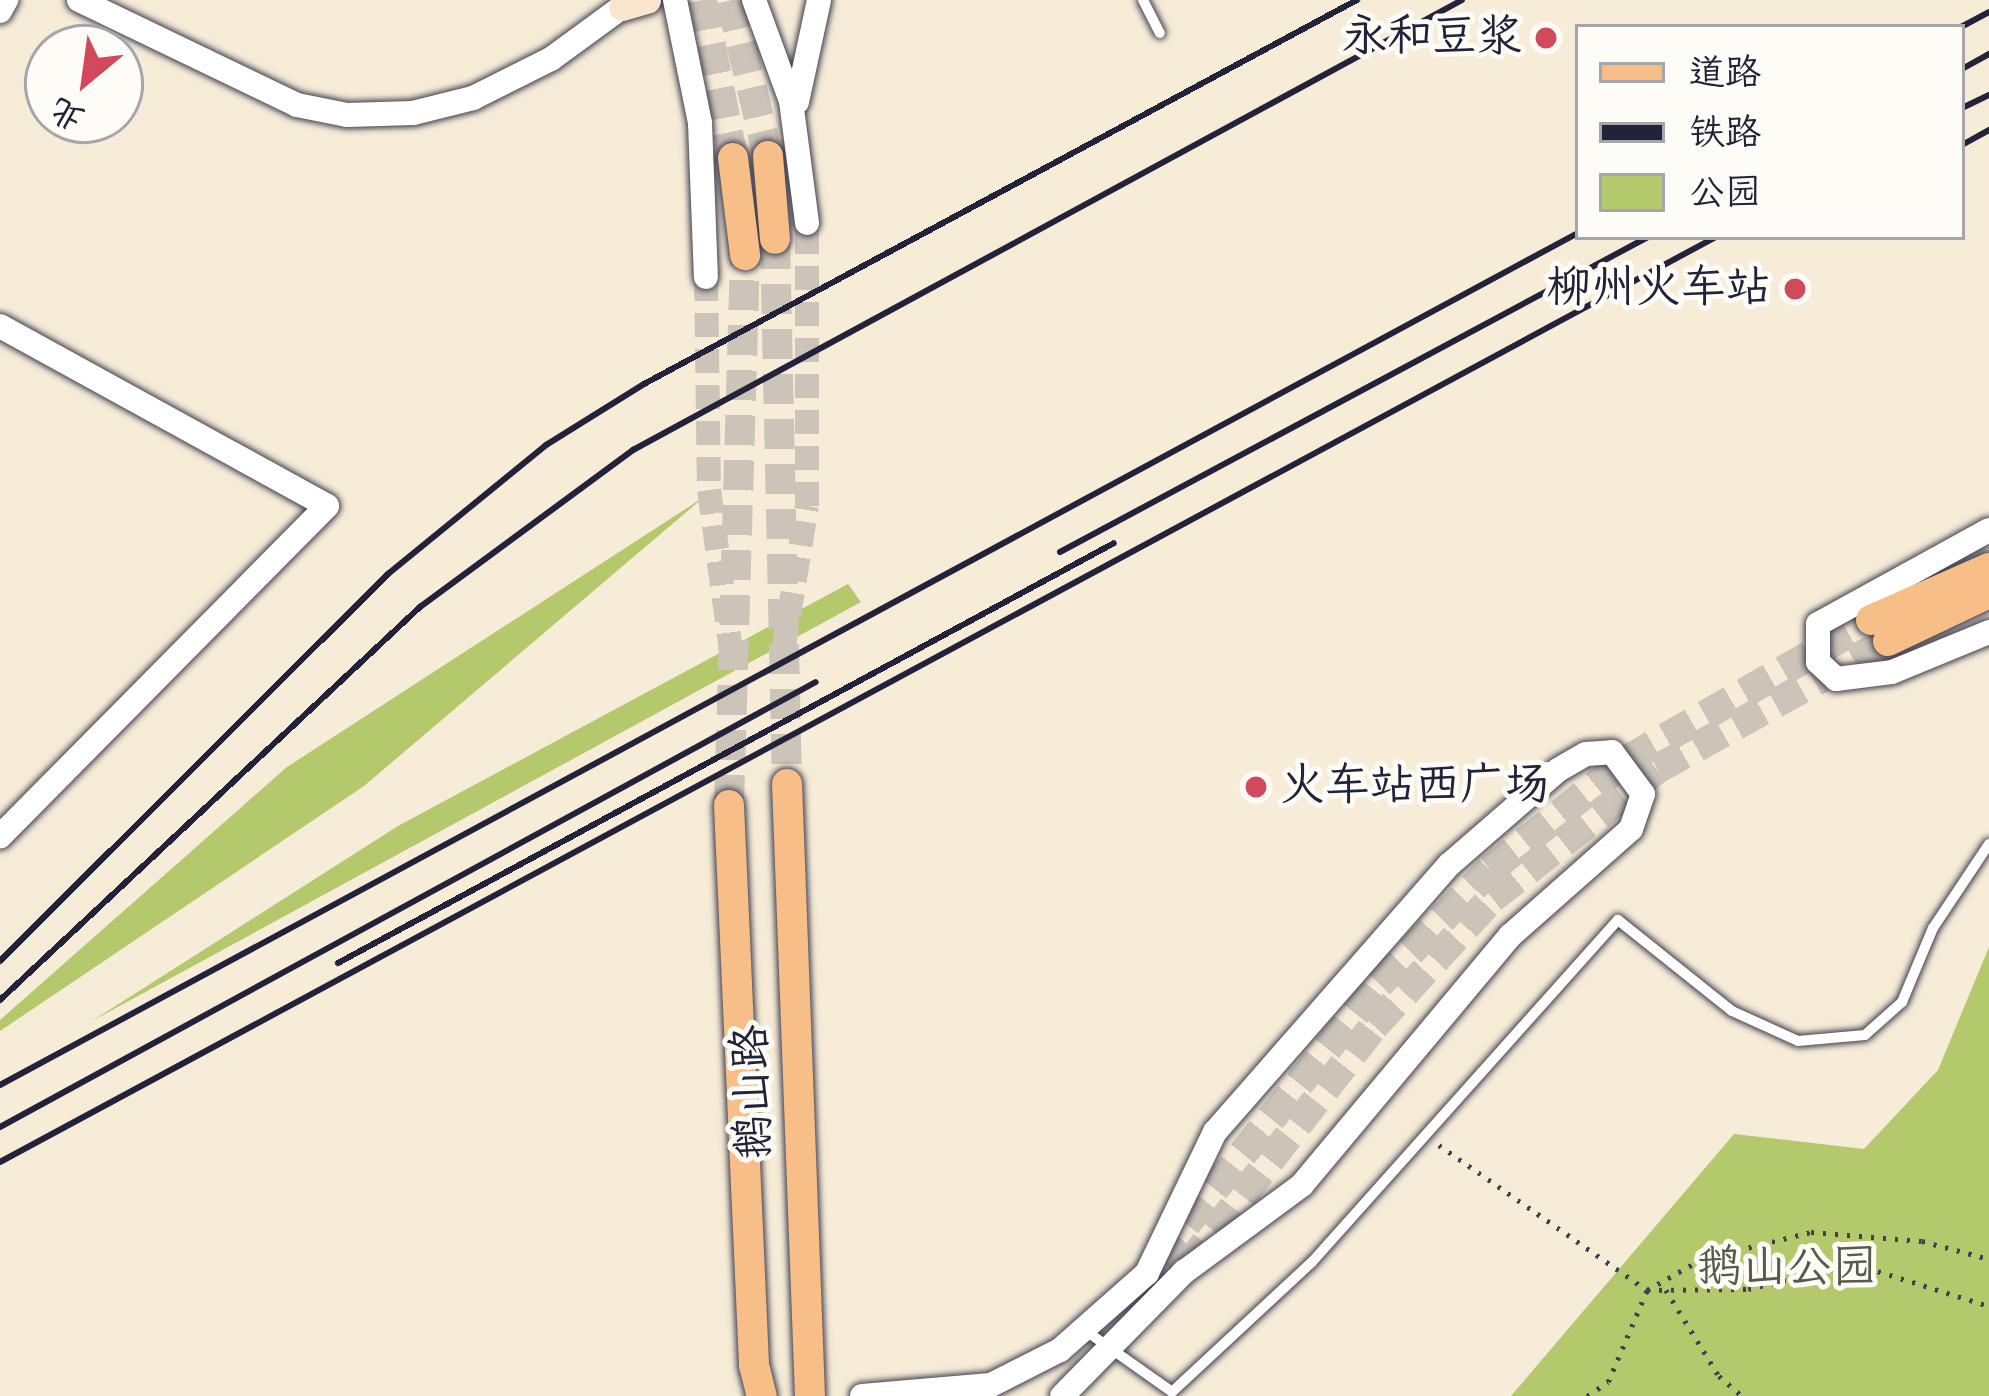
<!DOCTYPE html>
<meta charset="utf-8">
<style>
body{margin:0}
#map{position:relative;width:1989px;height:1396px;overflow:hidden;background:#f6ecd7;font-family:Mynerve,"LXGW WenKai TC",sans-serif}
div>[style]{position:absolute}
.green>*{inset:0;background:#b4c86c}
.tertiary-tunnel>*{height:24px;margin-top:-12px;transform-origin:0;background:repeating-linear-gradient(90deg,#ccc4b8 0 24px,transparent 0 36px)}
.primary-tunnel>*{height:30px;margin-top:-15px;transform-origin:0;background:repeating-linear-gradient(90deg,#ccc4b8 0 30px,transparent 0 45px)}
.path>*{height:4.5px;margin-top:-2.25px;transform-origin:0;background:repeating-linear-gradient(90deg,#424052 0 3px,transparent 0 12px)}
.roads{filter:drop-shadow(0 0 3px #424052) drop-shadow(0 0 3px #424052)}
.service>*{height:10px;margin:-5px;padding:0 5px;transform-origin:5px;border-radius:5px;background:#fff}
.tertiary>*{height:24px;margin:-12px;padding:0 12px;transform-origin:12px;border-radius:12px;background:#fff}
.secondary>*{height:27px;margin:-13.5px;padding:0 13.5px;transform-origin:13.5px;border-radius:13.5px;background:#fce5cf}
.primary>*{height:30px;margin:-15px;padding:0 15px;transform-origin:15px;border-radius:15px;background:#f7be88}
.rail>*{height:6px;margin:-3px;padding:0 3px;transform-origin:3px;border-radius:3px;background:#22223b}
.dots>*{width:33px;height:33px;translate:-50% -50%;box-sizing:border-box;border:6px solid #fdfcf7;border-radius:50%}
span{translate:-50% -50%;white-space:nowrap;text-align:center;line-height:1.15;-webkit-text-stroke:10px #fdfcf7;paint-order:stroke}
.poi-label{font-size:45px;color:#22223b}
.right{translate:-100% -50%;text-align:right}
.left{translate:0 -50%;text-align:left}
.street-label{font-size:45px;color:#22223b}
.park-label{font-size:45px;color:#555c4c}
.legend{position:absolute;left:1575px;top:24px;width:390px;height:216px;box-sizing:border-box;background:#fdfcf7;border:3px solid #a5a5ac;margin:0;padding:15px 21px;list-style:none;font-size:36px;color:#22223b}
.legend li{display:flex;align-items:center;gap:24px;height:60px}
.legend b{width:60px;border:3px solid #a5a5ac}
.north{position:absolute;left:24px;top:24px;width:120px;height:120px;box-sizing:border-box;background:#fdfcf7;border:3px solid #a5a5ac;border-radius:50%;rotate:209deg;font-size:33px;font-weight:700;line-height:48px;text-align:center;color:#22223b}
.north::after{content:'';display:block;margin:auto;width:42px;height:54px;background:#d1495b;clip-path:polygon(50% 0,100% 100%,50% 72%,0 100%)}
</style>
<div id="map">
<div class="green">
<div style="clip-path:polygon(704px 497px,364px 786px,0 1031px,0 1020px,287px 767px)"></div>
<div style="clip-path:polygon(848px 584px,861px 602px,92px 1021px,398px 826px)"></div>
<div style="clip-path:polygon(1989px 947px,1989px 1396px,1511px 1396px,1734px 1134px,1864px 1149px,1938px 1070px)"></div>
</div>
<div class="tertiary-tunnel">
<div style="left:706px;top:277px;width:213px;rotate:89.2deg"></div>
<div style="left:709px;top:490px;width:178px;rotate:82.2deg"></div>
<div style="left:783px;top:652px;width:148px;rotate:-80.7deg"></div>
<div style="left:807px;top:506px;width:283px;rotate:-90deg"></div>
</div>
<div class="primary-tunnel">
<div style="left:702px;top:0;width:161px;rotate:78.9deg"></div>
<div style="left:731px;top:0;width:160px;rotate:76.7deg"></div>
<div style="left:775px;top:239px;width:545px;rotate:88.74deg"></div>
<div style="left:729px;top:805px;width:550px;rotate:-88.33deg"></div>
<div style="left:1158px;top:1259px;width:353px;rotate:-51.2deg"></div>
<div style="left:1379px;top:984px;width:159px;rotate:-45.8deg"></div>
<div style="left:1490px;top:870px;width:176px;rotate:-38.8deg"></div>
<div style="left:1627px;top:760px;width:281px;rotate:-29.8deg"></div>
<div style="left:1187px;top:1267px;width:305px;rotate:-52.2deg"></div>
<div style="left:1374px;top:1026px;width:174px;rotate:-47.3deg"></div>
<div style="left:1492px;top:898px;width:209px;rotate:-38deg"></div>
<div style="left:1657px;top:769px;width:264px;rotate:-29deg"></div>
</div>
<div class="path">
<div style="left:1439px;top:1145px;width:254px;rotate:34.9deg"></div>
<div style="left:1647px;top:1290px;width:101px;rotate:-0.6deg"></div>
<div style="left:1748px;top:1289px;width:110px;rotate:-13.2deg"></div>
<div style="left:1855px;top:1264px;width:140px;rotate:17.4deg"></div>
<div style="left:1666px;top:1290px;width:101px;rotate:58.4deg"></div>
<div style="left:1719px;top:1376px;width:30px;rotate:41deg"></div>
<div style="left:1587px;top:1396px;width:25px;rotate:-34deg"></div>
<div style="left:1608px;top:1382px;width:100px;rotate:-67deg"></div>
<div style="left:1647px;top:1290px;width:63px;rotate:-29.4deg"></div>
<div style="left:1702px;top:1259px;width:112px;rotate:-13.9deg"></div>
<div style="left:1811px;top:1232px;width:111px;rotate:4.6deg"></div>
<div style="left:1922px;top:1241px;width:69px;rotate:15deg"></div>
</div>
<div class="roads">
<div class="service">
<div style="left:1143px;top:0;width:37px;rotate:63deg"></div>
<div style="left:1086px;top:1331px;width:105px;rotate:35.3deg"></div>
<div style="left:1172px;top:1392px;width:191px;rotate:-42.9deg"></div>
<div style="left:1312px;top:1262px;width:459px;rotate:-48.2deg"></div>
<div style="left:1618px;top:920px;width:146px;rotate:38.6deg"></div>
<div style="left:1732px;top:1011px;width:72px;rotate:24.4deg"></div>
<div style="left:1798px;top:1041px;width:67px;rotate:-5.1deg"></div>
<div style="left:1865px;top:1035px;width:50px;rotate:-41.7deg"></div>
<div style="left:1902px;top:1002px;width:80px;rotate:-67.3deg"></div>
<div style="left:1933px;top:928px;width:101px;rotate:-56.3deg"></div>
</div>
<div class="tertiary">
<div style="left:79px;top:0;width:242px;rotate:25.7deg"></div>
<div style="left:297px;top:105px;width:51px;rotate:11.3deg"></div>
<div style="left:347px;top:115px;width:66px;rotate:-1.7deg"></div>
<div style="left:413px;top:113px;width:62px;rotate:-14deg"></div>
<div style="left:473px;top:98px;width:87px;rotate:-26.6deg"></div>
<div style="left:551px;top:59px;width:88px;rotate:-36.2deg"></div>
<div style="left:675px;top:0;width:126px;rotate:78.5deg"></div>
<div style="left:700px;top:123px;width:154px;rotate:87.8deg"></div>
<div style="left:754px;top:0;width:108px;rotate:69.9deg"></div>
<div style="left:791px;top:101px;width:123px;rotate:82.5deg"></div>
<div style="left:0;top:11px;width:13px;rotate:-61deg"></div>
<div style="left:797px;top:102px;width:104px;rotate:-77.8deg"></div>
<div style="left:0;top:326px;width:373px;rotate:28.8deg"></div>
<div style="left:327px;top:506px;width:465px;rotate:134.7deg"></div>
<div style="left:1989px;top:530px;width:195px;rotate:151.2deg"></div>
<div style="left:1818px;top:624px;width:38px;rotate:90deg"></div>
<div style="left:1818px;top:662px;width:25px;rotate:43deg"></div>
<div style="left:1836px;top:679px;width:56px;rotate:-7.1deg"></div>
<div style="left:1892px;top:672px;width:105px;rotate:-22.4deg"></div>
<div style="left:862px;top:1396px;width:129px;rotate:-4.9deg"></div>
<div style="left:991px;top:1385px;width:77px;rotate:-26.9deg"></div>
<div style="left:1060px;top:1350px;width:116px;rotate:-41.5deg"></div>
<div style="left:1147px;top:1273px;width:157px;rotate:-64.3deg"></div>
<div style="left:1215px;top:1132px;width:356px;rotate:-48.8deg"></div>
<div style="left:1450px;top:864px;width:143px;rotate:-41deg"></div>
<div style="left:1558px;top:770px;width:32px;rotate:-30deg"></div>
<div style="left:1586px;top:754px;width:26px;rotate:-4deg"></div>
<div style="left:1612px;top:752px;width:52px;rotate:53.6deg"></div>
<div style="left:1643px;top:794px;width:37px;rotate:109deg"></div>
<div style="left:1631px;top:829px;width:162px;rotate:138.5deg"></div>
<div style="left:1510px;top:936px;width:324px;rotate:129.9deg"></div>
<div style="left:1302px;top:1185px;width:147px;rotate:143.6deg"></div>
<div style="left:1184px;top:1272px;width:174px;rotate:134.5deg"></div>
</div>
<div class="secondary">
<div style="left:622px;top:7px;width:26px;rotate:-16deg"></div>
</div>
<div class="primary">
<div style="left:768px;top:156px;width:83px;rotate:85.2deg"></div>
<div style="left:733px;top:158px;width:98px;rotate:82.9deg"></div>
<div style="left:1871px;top:620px;width:129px;rotate:-23.8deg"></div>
<div style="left:1888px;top:641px;width:112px;rotate:-25.4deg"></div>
<div style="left:787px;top:784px;width:612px;rotate:87.85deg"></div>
<div style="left:729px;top:805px;width:561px;rotate:87.44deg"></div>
<div style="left:754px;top:1365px;width:32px;rotate:76deg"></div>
</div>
</div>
<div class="rail">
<div style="left:1961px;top:27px;width:32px;rotate:-28deg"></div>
<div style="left:1962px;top:69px;width:31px;rotate:-29deg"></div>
<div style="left:1962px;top:108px;width:30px;rotate:-26deg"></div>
<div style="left:1962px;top:145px;width:31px;rotate:-29deg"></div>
<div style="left:1060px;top:552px;width:667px;rotate:-28.18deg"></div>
<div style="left:0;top:961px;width:548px;rotate:-44.93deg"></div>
<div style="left:388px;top:574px;width:204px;rotate:-39.2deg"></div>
<div style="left:546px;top:445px;width:115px;rotate:-31.9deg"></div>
<div style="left:644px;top:384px;width:810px;rotate:-28.31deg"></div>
<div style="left:338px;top:963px;width:882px;rotate:-28.42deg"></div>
<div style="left:0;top:1000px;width:575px;rotate:-43.1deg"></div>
<div style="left:420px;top:607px;width:265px;rotate:-36.4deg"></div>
<div style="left:633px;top:450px;width:943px;rotate:-28.49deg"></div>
<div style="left:0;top:1085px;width:1793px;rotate:-28.37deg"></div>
<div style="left:0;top:1127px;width:929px;rotate:-28.61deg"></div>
<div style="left:0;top:1162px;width:1949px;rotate:-28.33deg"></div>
</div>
<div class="dots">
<div style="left:1546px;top:38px;background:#d1495b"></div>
<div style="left:1795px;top:289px;background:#d1495b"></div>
<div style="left:1256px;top:787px;background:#d1495b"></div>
</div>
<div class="poi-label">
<span class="right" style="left:1522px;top:38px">永和豆浆</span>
<span class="right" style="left:1771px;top:289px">柳州火车站</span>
<span class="left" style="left:1280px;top:787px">火车站西广场</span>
</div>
<div class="street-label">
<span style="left:754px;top:1092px;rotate:-92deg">鹅山路</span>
</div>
<div class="park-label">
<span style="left:1787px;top:1269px">鹅山公园</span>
</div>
<ul class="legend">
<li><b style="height:15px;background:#f7be88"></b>道路</li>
<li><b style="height:15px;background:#22223b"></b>铁路</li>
<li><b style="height:33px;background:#b4c86c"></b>公园</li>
</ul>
<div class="north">北</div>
</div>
